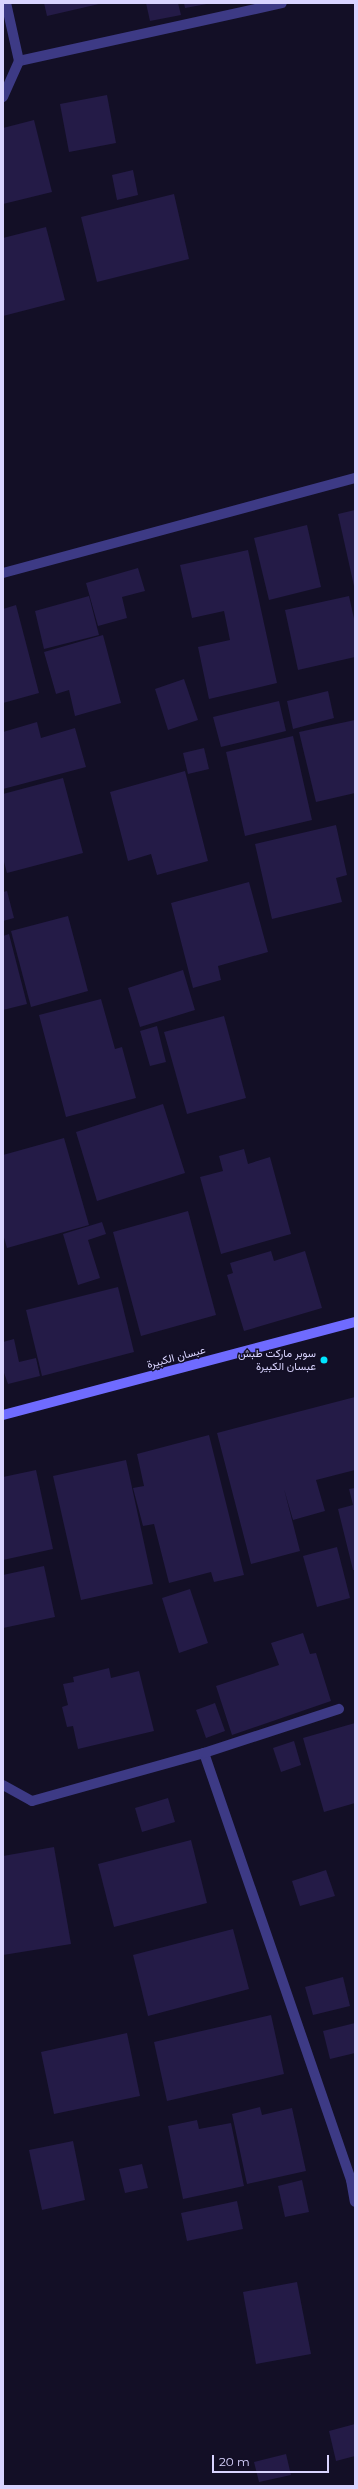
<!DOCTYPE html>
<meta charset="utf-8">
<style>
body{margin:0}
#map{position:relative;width:358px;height:2489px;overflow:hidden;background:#130f26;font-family:Montserrat,Vazirmatn,sans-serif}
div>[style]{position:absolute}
.building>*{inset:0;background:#241b47}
.service>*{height:10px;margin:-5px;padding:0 5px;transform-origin:5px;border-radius:5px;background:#3d3a85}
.minor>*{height:10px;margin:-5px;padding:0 5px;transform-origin:5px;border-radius:5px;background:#3d3a85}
.secondary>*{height:10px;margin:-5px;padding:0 5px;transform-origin:5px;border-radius:5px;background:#6f6bff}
.dots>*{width:11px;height:11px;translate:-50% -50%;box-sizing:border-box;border:2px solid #130f26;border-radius:50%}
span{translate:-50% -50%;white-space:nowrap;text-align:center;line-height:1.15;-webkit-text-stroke:3px #130f26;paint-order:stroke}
.poi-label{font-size:11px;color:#d9d4ff}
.right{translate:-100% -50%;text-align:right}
.street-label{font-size:11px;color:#d9d4ff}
.frame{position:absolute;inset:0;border:4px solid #d9d4ff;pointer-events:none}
.scale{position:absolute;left:212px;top:2455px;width:117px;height:18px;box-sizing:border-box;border:2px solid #d9d4ff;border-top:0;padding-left:5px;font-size:12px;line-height:14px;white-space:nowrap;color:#d9d4ff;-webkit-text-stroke:3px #130f26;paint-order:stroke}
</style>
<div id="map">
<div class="building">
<div style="clip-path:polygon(44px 3px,98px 3px,99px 4px,47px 16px)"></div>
<div style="clip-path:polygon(146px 3px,178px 3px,181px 15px,150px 21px)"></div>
<div style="clip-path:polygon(184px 3px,206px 3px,207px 4px,185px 8px)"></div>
<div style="clip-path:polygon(107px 95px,116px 143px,69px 152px,60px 104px)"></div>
<div style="clip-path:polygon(34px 120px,52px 192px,3px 204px,3px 128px)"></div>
<div style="clip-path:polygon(133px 170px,138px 195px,117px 200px,112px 175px)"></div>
<div style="clip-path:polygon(174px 194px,189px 259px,97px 282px,81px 217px)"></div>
<div style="clip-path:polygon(46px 227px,65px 300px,3px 316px,3px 238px)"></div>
<div style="clip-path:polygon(355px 510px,355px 586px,354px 586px,338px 514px)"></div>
<div style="clip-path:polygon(307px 525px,321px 587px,269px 600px,254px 538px)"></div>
<div style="clip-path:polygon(248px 550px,277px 683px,209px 699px,198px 647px,230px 640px,224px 611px,192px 618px,180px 565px)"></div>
<div style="clip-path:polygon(138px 568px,145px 591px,122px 597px,127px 618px,98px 626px,86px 583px)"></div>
<div style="clip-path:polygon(89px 596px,99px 635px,44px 649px,35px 611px)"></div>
<div style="clip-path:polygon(349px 596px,355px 623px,355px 657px,298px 670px,285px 610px)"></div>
<div style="clip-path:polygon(16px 605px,39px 693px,3px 703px,3px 609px)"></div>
<div style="clip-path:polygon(103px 635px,121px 703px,75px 716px,69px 690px,56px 694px,44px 652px)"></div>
<div style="clip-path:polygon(184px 679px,198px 720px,168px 730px,155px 689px)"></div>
<div style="clip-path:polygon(328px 691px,334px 718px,293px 729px,287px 701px)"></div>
<div style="clip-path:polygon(279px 701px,286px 731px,221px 747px,213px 717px)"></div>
<div style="clip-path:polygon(355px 720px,355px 793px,316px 802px,299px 732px)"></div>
<div style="clip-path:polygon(37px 722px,41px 738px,75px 728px,86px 767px,3px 789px,3px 732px)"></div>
<div style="clip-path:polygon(293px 736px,312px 820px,245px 836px,226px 752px)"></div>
<div style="clip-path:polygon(204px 748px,209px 769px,188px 774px,183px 753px)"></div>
<div style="clip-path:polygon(185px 771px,208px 861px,157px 875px,151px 854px,128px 861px,110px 792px)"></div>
<div style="clip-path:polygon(63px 778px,83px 853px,7px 873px,3px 858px,3px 794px)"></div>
<div style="clip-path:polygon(336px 825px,347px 875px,336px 878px,342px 902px,272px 919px,255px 844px)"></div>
<div style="clip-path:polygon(249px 882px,268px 952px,218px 966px,221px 980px,193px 988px,171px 903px)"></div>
<div style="clip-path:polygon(7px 891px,14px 918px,3px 921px,3px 892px)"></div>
<div style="clip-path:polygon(68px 916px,88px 991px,31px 1007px,11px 931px)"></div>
<div style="clip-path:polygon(9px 934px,27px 1004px,3px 1010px,3px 936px)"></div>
<div style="clip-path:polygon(183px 970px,195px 1010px,140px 1027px,128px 988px)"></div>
<div style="clip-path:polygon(101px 999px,115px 1049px,122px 1047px,136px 1098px,66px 1117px,39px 1015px)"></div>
<div style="clip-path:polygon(224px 1016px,246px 1098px,187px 1114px,164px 1032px)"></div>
<div style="clip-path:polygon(157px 1026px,166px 1062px,150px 1066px,140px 1031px)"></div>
<div style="clip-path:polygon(163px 1104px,185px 1173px,97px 1201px,76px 1132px)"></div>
<div style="clip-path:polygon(64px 1138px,89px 1225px,7px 1248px,3px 1234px,3px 1155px)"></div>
<div style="clip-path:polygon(244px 1149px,248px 1164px,270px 1157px,291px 1234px,221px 1254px,200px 1177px,223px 1171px,219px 1156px)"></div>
<div style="clip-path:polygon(188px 1211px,216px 1315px,141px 1336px,113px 1232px)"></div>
<div style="clip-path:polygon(102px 1222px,106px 1234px,88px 1240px,100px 1278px,78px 1285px,63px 1234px)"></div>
<div style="clip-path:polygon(271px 1251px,274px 1261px,305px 1251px,322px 1308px,244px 1331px,227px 1275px,233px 1273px,230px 1263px)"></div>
<div style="clip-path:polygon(118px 1287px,134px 1352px,42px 1376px,26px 1310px)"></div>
<div style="clip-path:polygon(14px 1339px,19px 1362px,36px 1358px,40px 1376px,8px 1384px,3px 1370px,3px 1342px)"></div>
<div style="clip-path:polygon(355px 1397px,355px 1470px,316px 1480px,325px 1511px,293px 1520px,284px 1489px,300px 1551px,251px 1564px,217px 1433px)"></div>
<div style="clip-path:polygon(209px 1435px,244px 1575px,214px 1582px,211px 1572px,169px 1583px,154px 1524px,143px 1526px,133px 1488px,144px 1486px,137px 1454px)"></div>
<div style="clip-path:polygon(126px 1460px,153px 1584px,81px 1600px,53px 1476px)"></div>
<div style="clip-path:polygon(36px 1470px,53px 1549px,3px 1560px,3px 1477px)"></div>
<div style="clip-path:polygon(355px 1488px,355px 1570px,353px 1570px,338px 1509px,353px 1505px,349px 1489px)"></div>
<div style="clip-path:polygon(337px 1547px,350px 1598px,317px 1607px,303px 1556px)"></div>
<div style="clip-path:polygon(44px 1566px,55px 1617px,3px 1628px,3px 1575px)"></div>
<div style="clip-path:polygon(190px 1589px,208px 1643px,179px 1653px,162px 1598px)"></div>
<div style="clip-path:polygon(303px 1633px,310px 1654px,316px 1653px,331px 1701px,232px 1735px,216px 1686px,279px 1665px,271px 1643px)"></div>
<div style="clip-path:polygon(109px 1668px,111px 1678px,139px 1671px,154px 1731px,78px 1749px,73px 1726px,67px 1727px,62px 1707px,68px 1705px,63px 1684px,74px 1682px,73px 1677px)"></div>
<div style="clip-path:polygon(215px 1703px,225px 1731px,206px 1738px,196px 1710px)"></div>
<div style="clip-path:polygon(355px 1723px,355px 1803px,324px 1812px,303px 1738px)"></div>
<div style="clip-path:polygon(294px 1741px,301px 1765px,281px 1772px,273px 1748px)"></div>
<div style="clip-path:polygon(168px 1798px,175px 1822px,142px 1832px,135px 1808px)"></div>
<div style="clip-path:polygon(191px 1840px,207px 1903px,114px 1927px,98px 1864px)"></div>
<div style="clip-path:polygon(54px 1847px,71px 1944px,3px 1955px,3px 1856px)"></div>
<div style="clip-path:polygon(326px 1870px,335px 1896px,300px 1906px,292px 1881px)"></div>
<div style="clip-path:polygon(233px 1929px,249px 1989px,148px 2016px,133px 1955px)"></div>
<div style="clip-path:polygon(343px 1977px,350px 2006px,313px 2015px,305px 1987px)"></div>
<div style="clip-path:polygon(271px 2015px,284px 2074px,167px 2101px,154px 2042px)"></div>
<div style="clip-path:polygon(355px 2023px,355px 2053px,330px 2059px,323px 2031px)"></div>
<div style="clip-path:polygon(127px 2033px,140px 2096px,54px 2114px,41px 2052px)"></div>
<div style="clip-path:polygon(260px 2107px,262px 2115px,292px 2108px,306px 2171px,247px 2184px,232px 2114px)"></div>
<div style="clip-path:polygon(197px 2120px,199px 2129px,231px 2123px,244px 2186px,183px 2199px,168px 2126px)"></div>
<div style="clip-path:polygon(73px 2141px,85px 2200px,42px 2210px,29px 2150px)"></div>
<div style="clip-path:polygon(142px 2164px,148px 2188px,125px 2193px,119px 2169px)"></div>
<div style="clip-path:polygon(302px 2180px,309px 2212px,285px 2217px,278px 2186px)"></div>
<div style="clip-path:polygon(237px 2201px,243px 2229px,187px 2241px,181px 2213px)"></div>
<div style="clip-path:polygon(297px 2282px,311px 2354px,256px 2364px,243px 2292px)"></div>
<div style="clip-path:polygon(355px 2424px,355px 2456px,336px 2461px,329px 2431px)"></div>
<div style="clip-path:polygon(286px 2454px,291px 2475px,259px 2482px,254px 2462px)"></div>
</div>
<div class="service">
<div style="left:19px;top:61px;width:269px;rotate:-12.4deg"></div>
</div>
<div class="minor">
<div style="left:3px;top:97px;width:39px;rotate:-66deg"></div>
<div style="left:19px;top:61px;width:59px;rotate:-102.6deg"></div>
<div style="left:3px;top:573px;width:365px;rotate:-15.1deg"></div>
<div style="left:204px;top:1753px;width:452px;rotate:71deg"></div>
<div style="left:351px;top:2180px;width:22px;rotate:80deg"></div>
<div style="left:3px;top:1785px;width:33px;rotate:29deg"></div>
<div style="left:32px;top:1801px;width:179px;rotate:-15.6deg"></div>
<div style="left:204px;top:1753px;width:142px;rotate:-18.1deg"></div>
</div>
<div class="secondary">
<div style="left:3px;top:1415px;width:364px;rotate:-14.8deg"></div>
</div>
<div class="dots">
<div style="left:324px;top:1360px;background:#00e5ff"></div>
</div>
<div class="poi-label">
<span class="right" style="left:316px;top:1360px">سوبر ماركت طبش<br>عبسان الكبيرة</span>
</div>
<div class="street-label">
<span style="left:176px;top:1357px;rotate:-15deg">عبسان الكبيرة</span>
</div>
<div class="frame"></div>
<div class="scale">20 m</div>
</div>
